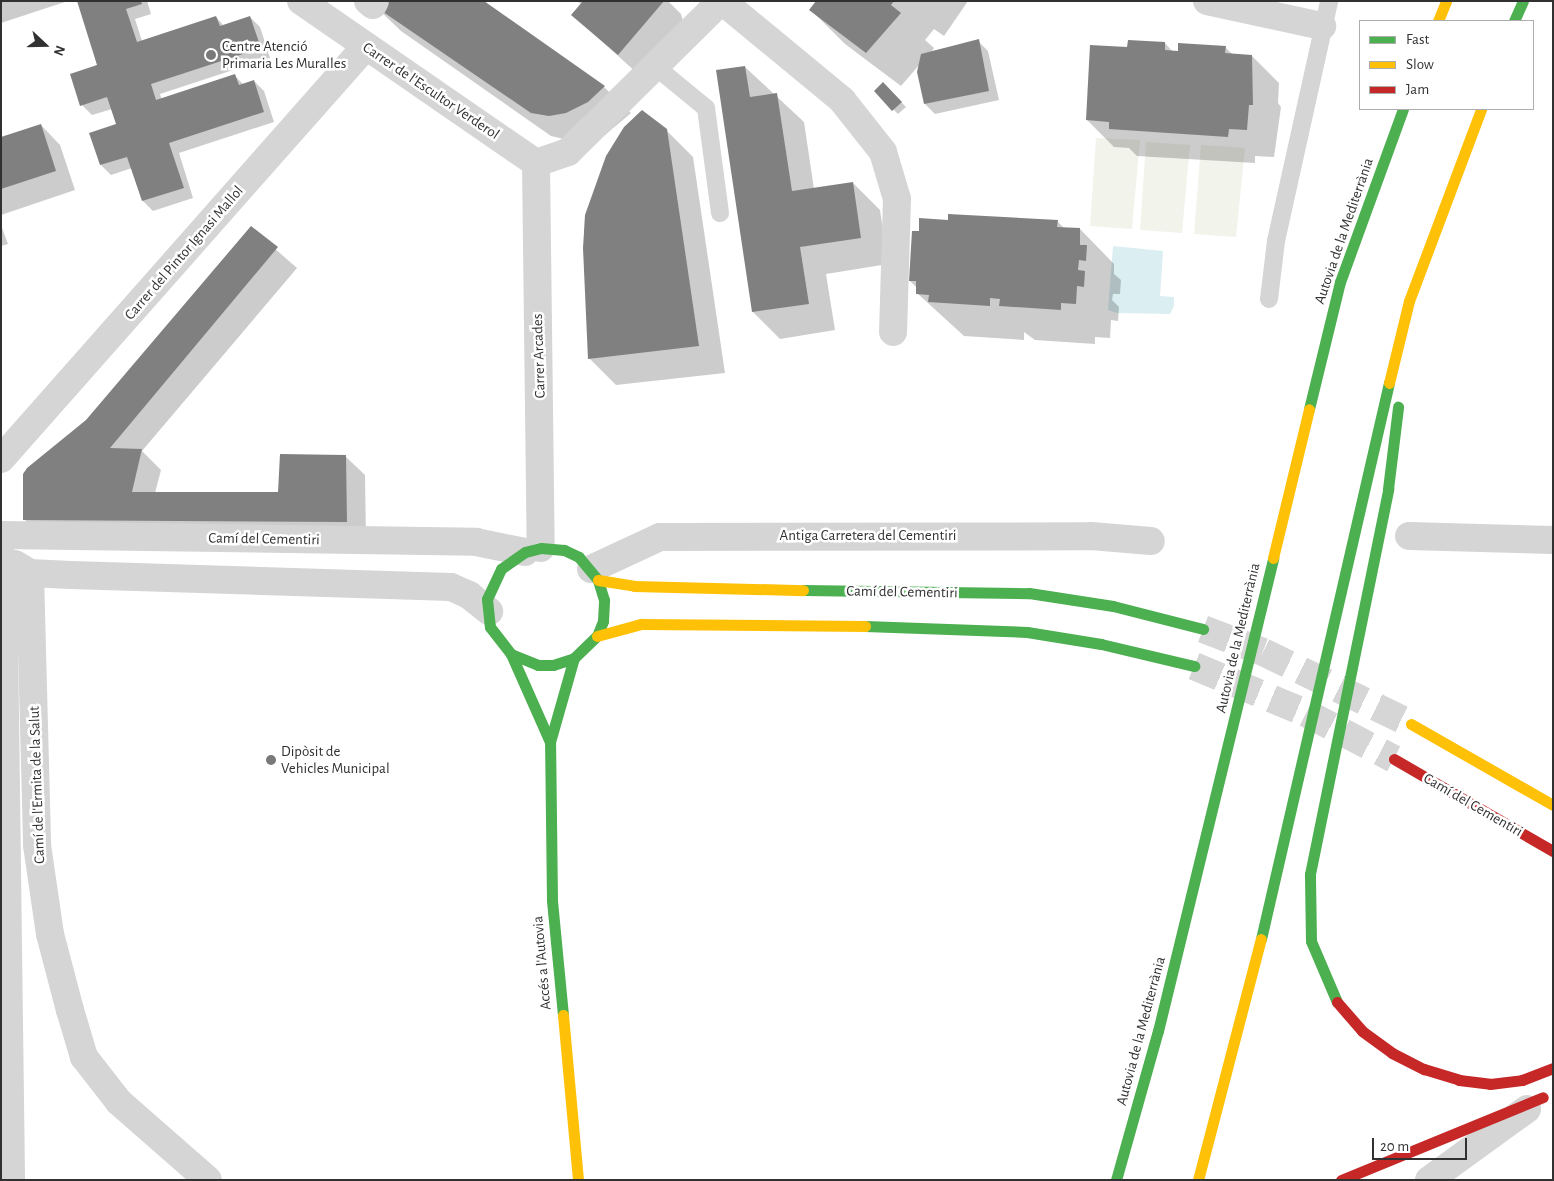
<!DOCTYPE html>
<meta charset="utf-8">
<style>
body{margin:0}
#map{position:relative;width:1554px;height:1181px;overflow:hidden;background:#fff;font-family:"Alegreya Sans",sans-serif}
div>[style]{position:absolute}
.green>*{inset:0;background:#f2f4ec}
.water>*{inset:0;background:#dbeef2}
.shadow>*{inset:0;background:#0003}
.building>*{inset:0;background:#808080}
.secondary-tunnel>*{height:28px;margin-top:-14px;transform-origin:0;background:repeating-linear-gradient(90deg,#d6d6d6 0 28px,transparent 0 42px)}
.lane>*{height:18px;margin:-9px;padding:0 9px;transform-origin:9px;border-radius:9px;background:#d5d5d5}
.street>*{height:28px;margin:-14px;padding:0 14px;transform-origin:14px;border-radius:14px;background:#d5d5d5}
.fast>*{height:11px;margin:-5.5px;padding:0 5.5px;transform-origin:5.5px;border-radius:5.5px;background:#4caf50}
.slow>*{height:11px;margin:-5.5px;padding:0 5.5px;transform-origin:5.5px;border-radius:5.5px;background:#ffc107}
.jam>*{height:11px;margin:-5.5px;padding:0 5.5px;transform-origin:5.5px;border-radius:5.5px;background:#c62828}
.dots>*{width:14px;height:14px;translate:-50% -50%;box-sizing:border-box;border:2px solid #fff;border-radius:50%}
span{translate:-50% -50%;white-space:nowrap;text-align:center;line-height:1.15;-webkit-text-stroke:5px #fff;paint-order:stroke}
.poi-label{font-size:15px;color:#313131}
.left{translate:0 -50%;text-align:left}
.street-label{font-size:15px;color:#313131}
.frame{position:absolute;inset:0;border:2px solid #313131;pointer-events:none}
.legend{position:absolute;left:1359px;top:20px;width:175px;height:90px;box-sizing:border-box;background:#fff;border:1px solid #adadad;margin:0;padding:6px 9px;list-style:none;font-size:15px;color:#313131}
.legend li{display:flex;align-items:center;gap:10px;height:25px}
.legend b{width:25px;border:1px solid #adadad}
.north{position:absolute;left:20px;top:20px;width:50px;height:50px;-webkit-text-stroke:4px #fff;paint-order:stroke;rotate:111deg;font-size:14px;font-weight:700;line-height:20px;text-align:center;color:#313131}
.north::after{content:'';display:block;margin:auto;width:18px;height:22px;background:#313131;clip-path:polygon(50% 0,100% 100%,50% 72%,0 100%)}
.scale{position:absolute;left:1372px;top:1138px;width:95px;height:22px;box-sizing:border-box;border:2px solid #313131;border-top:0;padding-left:6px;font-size:15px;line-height:18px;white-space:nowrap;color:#313131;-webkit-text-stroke:4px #fff;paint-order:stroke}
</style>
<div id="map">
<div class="green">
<div style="clip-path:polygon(1096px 138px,1140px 140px,1132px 229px,1090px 226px)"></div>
<div style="clip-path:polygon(1146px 142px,1190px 145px,1182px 233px,1140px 230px)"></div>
<div style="clip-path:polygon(1201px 145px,1245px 148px,1236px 237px,1194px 234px)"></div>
</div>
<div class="water">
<div style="clip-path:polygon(1113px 246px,1163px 251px,1160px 296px,1174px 297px,1174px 306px,1170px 314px,1117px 313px,1108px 310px)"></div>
</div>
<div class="shadow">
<div style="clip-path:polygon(1px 1px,68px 1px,1px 23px)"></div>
<div style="clip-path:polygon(78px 1px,147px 1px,151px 14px,135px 19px,142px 41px,216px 17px,224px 26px,250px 17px,260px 27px,270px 58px,160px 94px,162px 100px,235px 76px,244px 85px,254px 81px,264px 91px,274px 122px,179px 153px,193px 198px,153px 211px,143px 201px,132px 168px,111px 175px,101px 165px,118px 125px,112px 109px,92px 115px,82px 105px,99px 66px)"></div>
<div style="clip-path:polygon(577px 1px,668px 1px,681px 14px,683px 21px,638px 74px,573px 15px,581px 4px)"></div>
<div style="clip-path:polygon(817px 1px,968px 1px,944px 36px,934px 29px,925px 40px,934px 48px,932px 51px,978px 41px,988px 51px,999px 100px,935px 114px,925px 104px,920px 64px,901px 86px,845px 44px,811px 10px)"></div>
<div style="clip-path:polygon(374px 5px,604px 87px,631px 113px,605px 135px,577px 142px,551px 136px,401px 31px)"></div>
<div style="clip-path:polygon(1165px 43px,1173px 52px,1225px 47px,1233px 55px,1252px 56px,1279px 83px,1278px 103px,1281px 107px,1274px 157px,1255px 156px,1255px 163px,1137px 156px,1129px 148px,1114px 147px,1087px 120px,1128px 48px)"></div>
<div style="clip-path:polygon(745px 67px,804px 122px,814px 189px,853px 183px,880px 210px,888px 264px,826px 274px,835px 330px,780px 339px,753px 312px)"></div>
<div style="clip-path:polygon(883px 83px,906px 107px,898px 114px,875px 91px)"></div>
<div style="clip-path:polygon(41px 125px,60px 145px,75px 190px,1px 215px,1px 138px)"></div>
<div style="clip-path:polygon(666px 130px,693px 157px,725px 373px,616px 385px,589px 358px)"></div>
<div style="clip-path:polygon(1057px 221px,1064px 228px,1080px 229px,1114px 264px,1114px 274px,1121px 280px,1120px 294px,1113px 294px,1112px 300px,1119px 307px,1118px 321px,1111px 320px,1110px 338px,1095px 337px,1095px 344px,1035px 340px,1024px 332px,1024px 340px,964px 336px,917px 293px,917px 288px,910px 281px)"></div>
<div style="clip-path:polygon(1px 225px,8px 244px,1px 246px)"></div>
<div style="clip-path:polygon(251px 228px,297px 268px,142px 451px,161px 470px,155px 493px,279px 493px,345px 456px,365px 475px,366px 541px,43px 539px,24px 519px,87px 421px)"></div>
</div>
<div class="building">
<div style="clip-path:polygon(77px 1px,141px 1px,142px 4px,126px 9px,137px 42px,216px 16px,220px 26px,250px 16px,261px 48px,151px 84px,156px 100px,235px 74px,239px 85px,254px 80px,264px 112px,169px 143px,184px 188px,142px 201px,127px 157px,100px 165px,89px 133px,116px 124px,107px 97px,80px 106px,70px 74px,97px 65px)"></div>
<div style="clip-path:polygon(375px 1px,484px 1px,605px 86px,588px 102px,566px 113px,549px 116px,531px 113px,373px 5px)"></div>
<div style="clip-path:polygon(583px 1px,664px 1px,618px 55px,571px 15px)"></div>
<div style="clip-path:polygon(816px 1px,894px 1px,891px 5px,901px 13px,866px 53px,809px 10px)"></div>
<div style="clip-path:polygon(979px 39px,989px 91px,924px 104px,917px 72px,921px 54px)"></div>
<div style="clip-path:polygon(1128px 40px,1165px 42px,1165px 50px,1178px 51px,1178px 43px,1226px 46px,1225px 53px,1252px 55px,1253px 105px,1249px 105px,1247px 130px,1229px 129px,1228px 137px,1109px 129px,1109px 122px,1086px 120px,1090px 45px,1127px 47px)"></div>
<div style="clip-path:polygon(745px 66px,750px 97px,777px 93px,792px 191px,853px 182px,861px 238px,800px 247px,809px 304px,752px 312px,716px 70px)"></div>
<div style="clip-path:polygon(883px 82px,902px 102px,892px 111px,874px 91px)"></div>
<div style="clip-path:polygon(642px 110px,667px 129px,699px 346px,588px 359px,583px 248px,585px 215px,606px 156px,624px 127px)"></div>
<div style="clip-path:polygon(41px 124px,56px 171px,1px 189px,1px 137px)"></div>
<div style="clip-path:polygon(948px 214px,1058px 220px,1057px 227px,1080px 228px,1080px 245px,1087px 245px,1086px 261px,1079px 260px,1078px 270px,1085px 271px,1084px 287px,1077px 286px,1076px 304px,1061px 303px,1061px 310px,999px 306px,1000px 299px,990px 298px,990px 306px,928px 302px,929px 295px,916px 294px,916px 281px,909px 281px,912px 231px,919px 231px,919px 218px,948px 220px)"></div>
<div style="clip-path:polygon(251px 226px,278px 247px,110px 448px,142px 449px,132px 492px,278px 492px,280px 454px,346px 455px,347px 522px,23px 520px,23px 474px,27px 468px,86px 420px)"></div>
</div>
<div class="secondary-tunnel">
<div style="left:1203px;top:629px;width:64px;rotate:21deg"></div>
<div style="left:1263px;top:652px;width:165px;rotate:25.9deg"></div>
<div style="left:1194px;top:666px;width:121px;rotate:22.8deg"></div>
<div style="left:1306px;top:713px;width:99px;rotate:27.6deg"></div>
</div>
<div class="lane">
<div style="left:656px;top:67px;width:65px;rotate:39.4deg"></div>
<div style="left:706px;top:108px;width:106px;rotate:82.4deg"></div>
<div style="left:1269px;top:299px;width:58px;rotate:-83.1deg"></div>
<div style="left:1276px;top:241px;width:246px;rotate:-77.5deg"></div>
</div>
<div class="street">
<div style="left:301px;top:1px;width:285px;rotate:34.6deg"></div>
<div style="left:368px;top:1px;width:6px;rotate:39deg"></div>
<div style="left:373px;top:5px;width:4px;rotate:-63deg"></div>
<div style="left:722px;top:1px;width:156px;rotate:39.5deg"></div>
<div style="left:842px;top:100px;width:66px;rotate:51.7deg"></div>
<div style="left:883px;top:152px;width:49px;rotate:73.4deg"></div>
<div style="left:897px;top:199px;width:133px;rotate:91.7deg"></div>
<div style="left:1207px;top:1px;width:118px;rotate:12.3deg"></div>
<div style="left:536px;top:163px;width:385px;rotate:89.3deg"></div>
<div style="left:536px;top:163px;width:34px;rotate:-19deg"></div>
<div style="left:568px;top:152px;width:215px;rotate:-44.6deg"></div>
<div style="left:1px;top:459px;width:551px;rotate:-48.53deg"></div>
<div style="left:1px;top:535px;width:475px;rotate:0.8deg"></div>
<div style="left:476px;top:542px;width:50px;rotate:11.5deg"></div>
<div style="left:1409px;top:536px;width:144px;rotate:1.6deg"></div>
<div style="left:3px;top:558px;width:622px;rotate:89.26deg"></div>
<div style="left:15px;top:564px;width:17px;rotate:31deg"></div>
<div style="left:30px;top:573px;width:41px;rotate:2.8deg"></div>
<div style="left:71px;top:575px;width:380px;rotate:1.8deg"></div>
<div style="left:451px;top:587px;width:20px;rotate:24deg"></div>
<div style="left:469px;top:595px;width:26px;rotate:39deg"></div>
<div style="left:591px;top:569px;width:76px;rotate:-24.9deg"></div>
<div style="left:660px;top:537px;width:431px;rotate:-0.1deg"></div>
<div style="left:1091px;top:536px;width:60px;rotate:4.8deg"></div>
<div style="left:30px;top:573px;width:272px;rotate:88.5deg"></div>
<div style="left:37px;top:845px;width:90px;rotate:81.7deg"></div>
<div style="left:50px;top:934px;width:79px;rotate:75.3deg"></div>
<div style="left:70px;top:1010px;width:49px;rotate:73.4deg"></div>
<div style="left:84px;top:1057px;width:57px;rotate:52.1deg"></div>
<div style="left:119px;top:1102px;width:118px;rotate:41.2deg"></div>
<div style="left:1429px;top:1180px;width:121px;rotate:-35.9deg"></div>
</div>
<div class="fast">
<div style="left:1514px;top:21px;width:22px;rotate:-66deg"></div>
<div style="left:1309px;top:409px;width:131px;rotate:-76.3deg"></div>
<div style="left:1340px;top:282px;width:184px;rotate:-70deg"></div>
<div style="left:803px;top:590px;width:226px;rotate:0.8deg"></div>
<div style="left:1029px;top:593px;width:85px;rotate:8.8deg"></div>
<div style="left:1113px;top:606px;width:93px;rotate:14.3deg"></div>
<div style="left:865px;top:626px;width:162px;rotate:2.1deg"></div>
<div style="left:1027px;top:632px;width:75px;rotate:9.2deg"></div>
<div style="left:1101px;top:644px;width:96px;rotate:13.3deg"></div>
<div style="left:511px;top:654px;width:29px;rotate:22deg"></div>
<div style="left:538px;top:665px;width:15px"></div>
<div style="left:553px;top:665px;width:22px;rotate:-18deg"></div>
<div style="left:574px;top:658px;width:32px;rotate:-44deg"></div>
<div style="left:597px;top:636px;width:16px;rotate:-68deg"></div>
<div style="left:603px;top:621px;width:21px;rotate:-87deg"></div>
<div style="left:604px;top:600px;width:21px;rotate:-107deg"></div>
<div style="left:598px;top:580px;width:30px;rotate:-130deg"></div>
<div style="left:579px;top:557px;width:17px;rotate:-155deg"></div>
<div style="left:564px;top:550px;width:23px;rotate:-175deg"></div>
<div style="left:541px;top:548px;width:16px;rotate:166deg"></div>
<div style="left:525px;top:552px;width:29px;rotate:145deg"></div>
<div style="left:501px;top:569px;width:33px;rotate:115deg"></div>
<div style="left:487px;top:599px;width:28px;rotate:84deg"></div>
<div style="left:490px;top:627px;width:34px;rotate:52deg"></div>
<div style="left:511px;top:654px;width:96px;rotate:66.1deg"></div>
<div style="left:1261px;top:939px;width:571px;rotate:-77.04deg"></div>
<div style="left:1337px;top:1002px;width:66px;rotate:-113.1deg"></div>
<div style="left:1311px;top:941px;width:67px;rotate:-90.9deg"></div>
<div style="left:1310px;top:874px;width:393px;rotate:-78.5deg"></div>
<div style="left:1388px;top:489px;width:83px;rotate:-83deg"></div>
<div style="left:563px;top:1015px;width:116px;rotate:-95.5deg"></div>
<div style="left:552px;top:900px;width:158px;rotate:-90.7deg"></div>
<div style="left:550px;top:742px;width:87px;rotate:-74.1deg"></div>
<div style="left:1116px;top:1180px;width:155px;rotate:-74.3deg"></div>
<div style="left:1158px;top:1031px;width:487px;rotate:-76.3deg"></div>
</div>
<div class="slow">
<div style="left:1438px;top:21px;width:22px;rotate:-68deg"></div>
<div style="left:1389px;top:383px;width:84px;rotate:-76.3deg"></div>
<div style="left:1409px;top:301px;width:205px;rotate:-69.4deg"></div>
<div style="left:1273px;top:558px;width:153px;rotate:-76.4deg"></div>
<div style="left:598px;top:580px;width:36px;rotate:9deg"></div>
<div style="left:634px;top:586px;width:169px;rotate:1.4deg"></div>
<div style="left:597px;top:636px;width:46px;rotate:-15.3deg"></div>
<div style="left:641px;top:624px;width:224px;rotate:0.5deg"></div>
<div style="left:1411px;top:724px;width:163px;rotate:29.7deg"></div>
<div style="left:563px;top:1015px;width:166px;rotate:84.8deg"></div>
<div style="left:1198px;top:1180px;width:249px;rotate:-75.4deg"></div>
</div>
<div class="jam">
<div style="left:1394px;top:759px;width:184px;rotate:30.1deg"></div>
<div style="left:1337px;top:1002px;width:38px;rotate:49deg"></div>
<div style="left:1362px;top:1031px;width:37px;rotate:36deg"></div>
<div style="left:1392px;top:1053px;width:36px;rotate:27deg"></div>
<div style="left:1424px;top:1069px;width:37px;rotate:17deg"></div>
<div style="left:1459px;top:1080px;width:31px;rotate:7deg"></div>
<div style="left:1490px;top:1084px;width:32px;rotate:-7deg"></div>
<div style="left:1522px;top:1080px;width:33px;rotate:-21deg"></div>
<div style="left:1341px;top:1180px;width:218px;rotate:-22.3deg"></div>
</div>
<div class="dots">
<div style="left:211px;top:55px;background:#797979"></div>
<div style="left:271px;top:760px;background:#797979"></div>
</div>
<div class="poi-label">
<span class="left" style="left:222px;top:55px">Centre Atenció<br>Primaria Les Muralles</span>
<span class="left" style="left:281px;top:760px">Dipòsit de<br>Vehicles Municipal</span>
</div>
<div class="street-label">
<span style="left:431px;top:91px;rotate:34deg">Carrer de l'Escultor Verderol</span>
<span style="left:1344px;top:231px;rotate:-71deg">Autovia de la Mediterrània</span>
<span style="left:184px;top:253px;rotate:-49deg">Carrer del Pintor Ignasi Mallol</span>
<span style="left:539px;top:356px;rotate:-92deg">Carrer Arcades</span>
<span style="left:868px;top:536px">Antiga Carretera del Cementiri</span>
<span style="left:264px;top:539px;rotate:1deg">Camí del Cementiri</span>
<span style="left:902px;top:592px;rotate:1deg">Camí del Cementiri</span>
<span style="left:1238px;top:638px;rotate:-77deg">Autovia de la Mediterrània</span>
<span style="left:37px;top:785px;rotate:-92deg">Camí de l'Ermita de la Salut</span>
<span style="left:1473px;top:805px;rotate:30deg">Camí del Cementiri</span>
<span style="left:542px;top:963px;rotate:-95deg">Accés a l'Autovia</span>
<span style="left:1141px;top:1031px;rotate:-75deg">Autovia de la Mediterrània</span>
</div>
<div class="frame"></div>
<ul class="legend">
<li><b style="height:6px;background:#4caf50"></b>Fast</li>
<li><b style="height:6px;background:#ffc107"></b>Slow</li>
<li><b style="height:6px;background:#c62828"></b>Jam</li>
</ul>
<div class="north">N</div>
<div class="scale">20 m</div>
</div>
